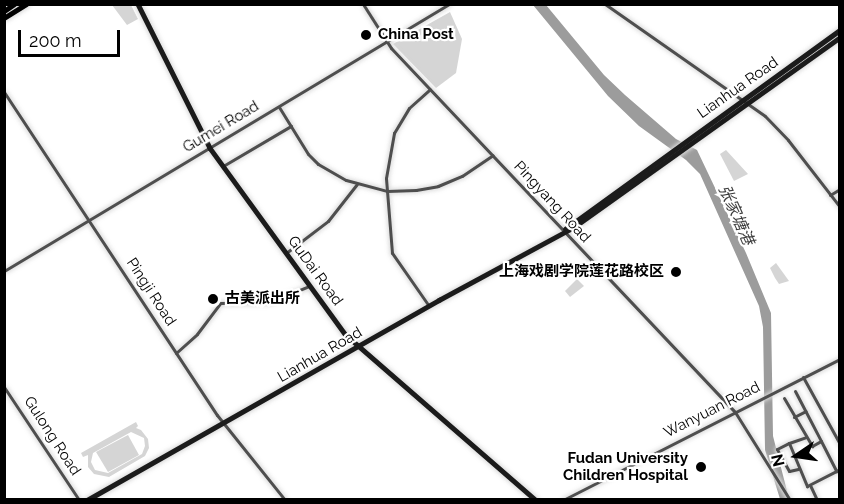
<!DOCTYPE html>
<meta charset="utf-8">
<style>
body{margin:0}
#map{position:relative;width:844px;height:504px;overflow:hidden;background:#fff;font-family:Raleway,"Noto Sans SC",sans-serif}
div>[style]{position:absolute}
.green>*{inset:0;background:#d5d5d5}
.water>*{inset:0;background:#9c9c9c}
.roads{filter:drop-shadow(0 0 2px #dbdbdb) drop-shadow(0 0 2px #dbdbdb)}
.minor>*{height:3px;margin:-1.5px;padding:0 1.5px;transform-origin:1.5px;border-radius:1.5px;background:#4e4e4e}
.secondary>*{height:4.5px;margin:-2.25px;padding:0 2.25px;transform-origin:2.25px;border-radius:2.25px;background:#1b1b1b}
.primary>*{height:4.5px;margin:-2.25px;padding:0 2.25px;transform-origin:2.25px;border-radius:2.25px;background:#000}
.trunk>*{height:5px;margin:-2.5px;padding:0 2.5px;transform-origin:2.5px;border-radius:2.5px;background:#000}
.dots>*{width:16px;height:16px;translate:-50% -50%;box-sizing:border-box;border:3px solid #fff;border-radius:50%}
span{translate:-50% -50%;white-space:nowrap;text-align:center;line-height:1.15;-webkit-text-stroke:4.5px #fff;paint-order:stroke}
.poi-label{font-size:15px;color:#000;font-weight:700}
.left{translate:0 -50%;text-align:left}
.right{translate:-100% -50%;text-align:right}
.street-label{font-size:15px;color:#000}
.water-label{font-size:16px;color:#3d3d3d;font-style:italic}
.frame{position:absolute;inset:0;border:6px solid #000;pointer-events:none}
.north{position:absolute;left:766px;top:426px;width:60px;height:60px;-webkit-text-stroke:4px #fff;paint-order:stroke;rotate:257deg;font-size:16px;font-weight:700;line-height:24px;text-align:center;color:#000}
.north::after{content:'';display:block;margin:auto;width:21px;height:27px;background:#000;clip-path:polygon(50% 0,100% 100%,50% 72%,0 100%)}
.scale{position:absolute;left:18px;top:30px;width:102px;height:27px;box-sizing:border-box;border:3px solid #000;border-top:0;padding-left:8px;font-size:18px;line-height:21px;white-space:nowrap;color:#000;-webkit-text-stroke:4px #fff;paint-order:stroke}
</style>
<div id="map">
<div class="green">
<div style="clip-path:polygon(112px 5px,131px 5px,138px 19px,127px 25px)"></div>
<div style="clip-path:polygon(450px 12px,462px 39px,456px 73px,436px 88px,393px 44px)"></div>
<div style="clip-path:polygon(726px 150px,748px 174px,734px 181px,720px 154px)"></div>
<div style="clip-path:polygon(776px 263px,789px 281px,779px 284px,775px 278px,770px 268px)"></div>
<div style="clip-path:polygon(577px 279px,584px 286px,570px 297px,565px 291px)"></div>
<div style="clip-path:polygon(evenodd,136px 422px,138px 426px,136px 428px,141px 430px,148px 439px,149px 448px,145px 456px,109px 477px,94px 474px,88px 467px,88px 455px,83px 457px,81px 453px,136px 422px,131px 432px,144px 438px,145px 446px,142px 454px,108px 473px,95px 470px,91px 462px,93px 453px,131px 432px)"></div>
<div style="clip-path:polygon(128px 435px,139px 455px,108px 472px,96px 452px)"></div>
</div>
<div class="water">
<div style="clip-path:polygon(533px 5px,546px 5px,604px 75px,625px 95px,676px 139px,697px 150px,746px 253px,771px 313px,773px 436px,789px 499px,780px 499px,765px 450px,763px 327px,759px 306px,700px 174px,686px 160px,639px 126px,608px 96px)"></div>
</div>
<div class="roads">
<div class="minor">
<div style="left:363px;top:4px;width:52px;rotate:57.5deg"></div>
<div style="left:391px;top:48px;width:501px;rotate:46.62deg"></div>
<div style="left:735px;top:412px;width:104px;rotate:58deg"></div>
<div style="left:605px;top:4px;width:195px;rotate:35deg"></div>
<div style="left:765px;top:116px;width:33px;rotate:46deg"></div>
<div style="left:788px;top:140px;width:85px;rotate:52.2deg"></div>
<div style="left:4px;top:92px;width:387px;rotate:56.6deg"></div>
<div style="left:217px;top:415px;width:109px;rotate:51.3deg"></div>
<div style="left:279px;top:107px;width:55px;rotate:58.3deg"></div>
<div style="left:308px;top:154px;width:14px;rotate:45deg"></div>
<div style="left:318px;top:164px;width:32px;rotate:30deg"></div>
<div style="left:346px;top:180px;width:42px;rotate:15deg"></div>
<div style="left:387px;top:191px;width:29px;rotate:-2deg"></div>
<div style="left:416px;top:190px;width:22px;rotate:-10deg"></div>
<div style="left:438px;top:186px;width:26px;rotate:-23deg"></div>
<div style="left:462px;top:176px;width:37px;rotate:-34deg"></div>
<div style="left:223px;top:166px;width:79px;rotate:-30.5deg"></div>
<div style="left:830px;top:195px;width:12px;rotate:-31deg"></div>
<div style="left:286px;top:253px;width:53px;rotate:-37.3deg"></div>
<div style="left:328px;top:221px;width:47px;rotate:-51.9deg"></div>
<div style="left:4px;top:271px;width:519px;rotate:-30.96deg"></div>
<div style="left:429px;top:306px;width:65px;rotate:-124.9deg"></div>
<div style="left:392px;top:253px;width:75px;rotate:-94.6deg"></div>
<div style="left:386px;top:178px;width:46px;rotate:-79.9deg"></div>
<div style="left:394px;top:133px;width:29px;rotate:-59deg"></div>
<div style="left:409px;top:108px;width:28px;rotate:-42deg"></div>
<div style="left:176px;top:353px;width:28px;rotate:-42deg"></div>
<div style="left:197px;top:334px;width:39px;rotate:-53deg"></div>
<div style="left:220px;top:303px;width:50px;rotate:-1.1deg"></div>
<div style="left:270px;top:302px;width:42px;rotate:-22.3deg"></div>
<div style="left:803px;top:377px;width:77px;rotate:61.1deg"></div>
<div style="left:4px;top:387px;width:136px;rotate:56.4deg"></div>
<div style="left:795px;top:391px;width:56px;rotate:62.5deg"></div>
<div style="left:784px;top:398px;width:56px;rotate:59.7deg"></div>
<div style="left:812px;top:446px;width:10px;rotate:-29deg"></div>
<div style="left:821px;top:441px;width:34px;rotate:63deg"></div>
<div style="left:794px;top:417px;width:13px;rotate:-27deg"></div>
<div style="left:789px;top:443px;width:18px;rotate:-19deg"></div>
<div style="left:798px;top:469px;width:9px;rotate:167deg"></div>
<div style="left:789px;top:471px;width:25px;rotate:-119deg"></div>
<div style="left:777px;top:449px;width:13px;rotate:-27deg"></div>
<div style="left:789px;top:443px;width:47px;rotate:67.3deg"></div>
<div style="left:807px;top:486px;width:37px;rotate:-27deg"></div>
<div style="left:810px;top:485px;width:17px;rotate:65deg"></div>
<div style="left:563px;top:500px;width:311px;rotate:-27deg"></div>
</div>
<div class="secondary">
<div style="left:138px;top:4px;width:161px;rotate:63.4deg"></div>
<div style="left:210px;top:148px;width:231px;rotate:54deg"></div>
<div style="left:346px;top:335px;width:252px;rotate:41deg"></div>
<div style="left:565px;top:229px;width:339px;rotate:-35.9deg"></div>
<div style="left:87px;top:500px;width:405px;rotate:-29.6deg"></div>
<div style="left:439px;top:300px;width:153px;rotate:-28.4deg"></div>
<div style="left:574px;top:227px;width:327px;rotate:-35.5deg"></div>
</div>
<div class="primary">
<div style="left:4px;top:18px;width:26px;rotate:-32deg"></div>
</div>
<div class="trunk">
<div style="left:4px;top:11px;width:12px;rotate:-35deg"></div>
</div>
</div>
<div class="dots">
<div style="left:366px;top:35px;background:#000"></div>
<div style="left:676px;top:272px;background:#000"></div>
<div style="left:213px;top:299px;background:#000"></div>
<div style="left:701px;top:467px;background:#000"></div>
</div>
<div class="poi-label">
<span class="left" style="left:378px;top:35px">China Post</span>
<span class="right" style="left:664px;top:272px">上海戏剧学院莲花路校区</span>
<span class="left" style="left:225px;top:299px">古美派出所</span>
<span class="right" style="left:688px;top:467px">Fudan University<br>Children Hospital</span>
</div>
<div class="street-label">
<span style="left:738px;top:88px;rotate:-35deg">Lianhua Road</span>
<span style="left:221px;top:127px;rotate:-31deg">Gumei Road</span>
<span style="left:552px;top:202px;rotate:47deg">Pingyang Road</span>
<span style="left:315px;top:271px;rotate:54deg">GuDai Road</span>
<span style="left:151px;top:292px;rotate:57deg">Pingji Road</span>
<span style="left:320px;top:355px;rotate:-30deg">Lianhua Road</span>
<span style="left:712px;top:410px;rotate:-27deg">Wanyuan Road</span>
<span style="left:52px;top:436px;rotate:57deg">Gulong Road</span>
</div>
<div class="water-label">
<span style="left:736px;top:215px;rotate:66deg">张家塘港</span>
</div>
<div class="frame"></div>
<div class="north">N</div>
<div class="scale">200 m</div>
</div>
